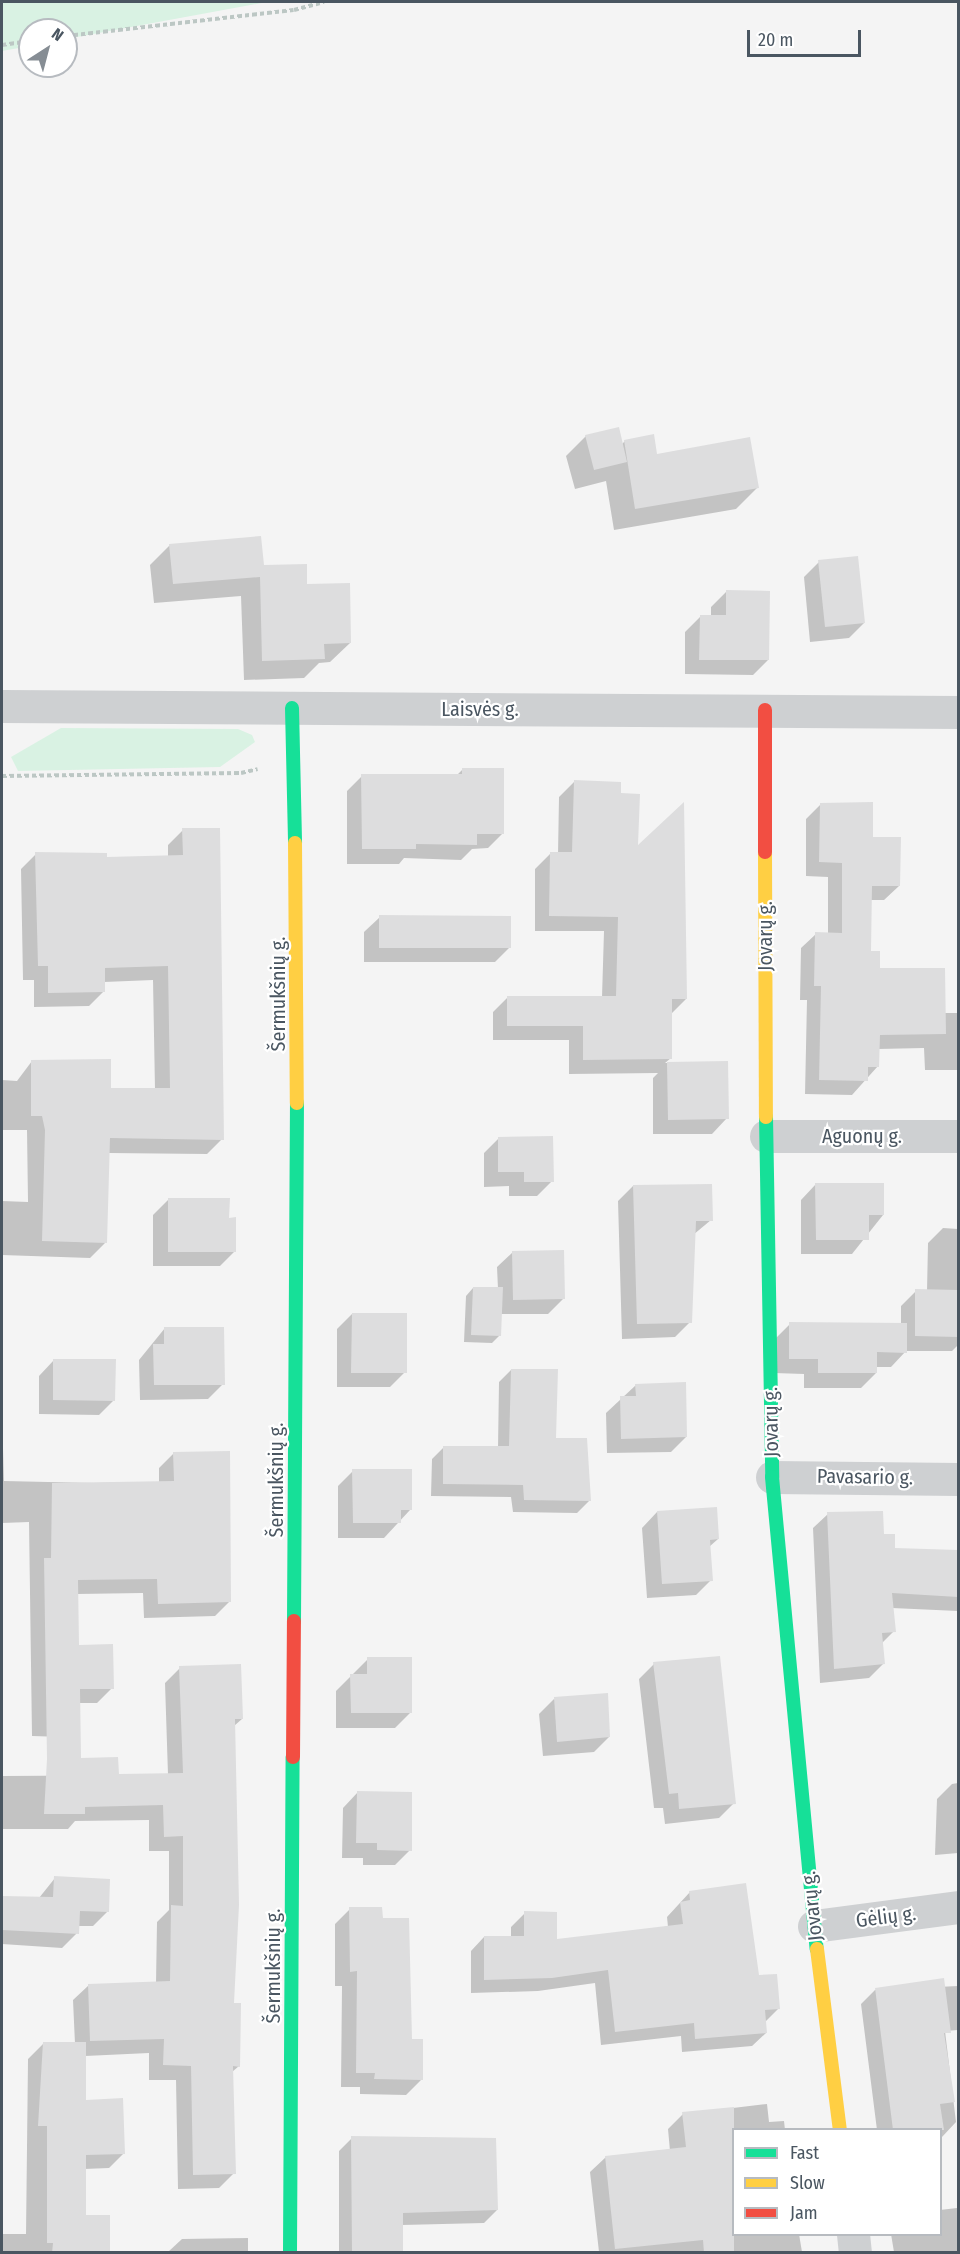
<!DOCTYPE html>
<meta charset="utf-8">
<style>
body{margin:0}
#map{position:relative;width:960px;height:2254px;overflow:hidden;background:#f4f4f4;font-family:"Fira Sans Condensed",sans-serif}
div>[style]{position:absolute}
.green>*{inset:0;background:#d9f2e3}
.shadow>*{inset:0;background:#0003}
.building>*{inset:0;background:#ddddde}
.path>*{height:4px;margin-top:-2px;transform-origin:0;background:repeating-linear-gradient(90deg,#bcc7c4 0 4.5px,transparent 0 7.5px)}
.street>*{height:33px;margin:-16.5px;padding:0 16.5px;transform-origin:16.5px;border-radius:16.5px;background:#ced0d2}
.fast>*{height:14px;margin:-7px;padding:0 7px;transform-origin:7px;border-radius:7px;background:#16e098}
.slow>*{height:14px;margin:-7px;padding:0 7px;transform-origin:7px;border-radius:7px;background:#ffcf43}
.jam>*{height:14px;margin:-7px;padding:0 7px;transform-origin:7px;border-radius:7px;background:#f24e42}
span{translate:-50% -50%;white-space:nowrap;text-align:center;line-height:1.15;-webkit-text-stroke:4.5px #fff;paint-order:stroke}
.street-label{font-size:20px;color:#4a5661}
.frame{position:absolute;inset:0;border:3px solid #4a5661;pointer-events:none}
.legend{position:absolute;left:732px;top:2128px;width:210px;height:108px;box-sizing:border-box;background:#fff;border:2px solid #b7bbc0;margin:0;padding:8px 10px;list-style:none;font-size:18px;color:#4a5661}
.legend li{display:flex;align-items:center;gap:12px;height:30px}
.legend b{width:30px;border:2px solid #b7bbc0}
.north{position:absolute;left:18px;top:18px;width:60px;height:60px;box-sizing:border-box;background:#fff;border:2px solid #b7bbc0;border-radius:50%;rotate:36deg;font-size:16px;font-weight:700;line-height:24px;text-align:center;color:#4a5661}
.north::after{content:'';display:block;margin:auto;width:21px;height:27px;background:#868d94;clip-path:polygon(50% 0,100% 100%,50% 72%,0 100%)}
.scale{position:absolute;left:747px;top:30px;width:114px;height:27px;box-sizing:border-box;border:3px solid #4a5661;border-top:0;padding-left:8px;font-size:18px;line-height:21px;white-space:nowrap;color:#4a5661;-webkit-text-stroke:4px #fff;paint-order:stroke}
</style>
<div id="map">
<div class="green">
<div style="clip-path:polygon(2px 2px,267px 2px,66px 39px,66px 30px,30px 30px,30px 46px,2px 51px)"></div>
<div style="clip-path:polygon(61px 728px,238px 729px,252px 735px,255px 742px,220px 767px,18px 771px,11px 757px)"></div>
</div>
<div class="shadow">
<div style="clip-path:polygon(586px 436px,622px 444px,625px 441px,656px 456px,758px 487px,736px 509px,614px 530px,606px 481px,575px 489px,566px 456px)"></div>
<div style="clip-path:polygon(170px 545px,263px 566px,306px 585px,350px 643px,330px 662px,319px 663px,304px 678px,244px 680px,241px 596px,154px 603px,150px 565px)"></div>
<div style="clip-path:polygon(819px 562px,864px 623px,849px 638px,810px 642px,804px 577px)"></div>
<div style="clip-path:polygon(726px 592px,768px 660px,753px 675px,685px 674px,685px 632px,700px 617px,711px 617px,711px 607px)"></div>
<div style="clip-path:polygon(463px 769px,503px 833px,488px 848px,472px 849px,461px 860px,404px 858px,399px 864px,347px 864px,347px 791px,362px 776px,457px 775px)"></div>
<div style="clip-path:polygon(574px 782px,619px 795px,686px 999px,671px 1014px,671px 1058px,665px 1063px,727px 1063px,727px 1118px,712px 1134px,653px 1134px,653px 1078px,658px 1073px,569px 1074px,569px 1040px,493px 1040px,493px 1012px,508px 997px,602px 997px,604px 931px,535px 931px,535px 869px,550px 854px,558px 854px,559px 797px)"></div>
<div style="clip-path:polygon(821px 804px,871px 839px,899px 886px,884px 900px,870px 900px,870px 952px,878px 970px,944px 1013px,958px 1013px,958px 1070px,925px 1070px,924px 1048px,878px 1049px,878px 1066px,852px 1095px,805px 1094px,807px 1000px,800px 1000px,801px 948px,816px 934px,828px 934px,828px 877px,806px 876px,806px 819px)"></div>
<div style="clip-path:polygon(183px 830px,222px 1139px,207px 1154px,108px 1153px,105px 1243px,90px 1258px,2px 1255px,2px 1201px,28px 1202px,27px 1130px,2px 1130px,2px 1080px,17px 1081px,32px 1061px,110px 1089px,155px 1090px,153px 980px,104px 982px,104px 991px,89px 1006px,34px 1007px,34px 980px,23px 980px,21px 869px,36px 854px,105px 859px,168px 857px,168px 845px)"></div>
<div style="clip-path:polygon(380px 917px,510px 947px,495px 962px,364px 962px,364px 932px)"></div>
<div style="clip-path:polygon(958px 925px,958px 965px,957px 927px)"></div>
<div style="clip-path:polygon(499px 1138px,552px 1181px,537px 1196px,509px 1196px,509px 1186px,484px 1187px,484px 1153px)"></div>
<div style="clip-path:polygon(816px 1184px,883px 1215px,852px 1254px,801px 1254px,801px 1200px)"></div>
<div style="clip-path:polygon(633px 1186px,711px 1220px,693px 1235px,690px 1322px,675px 1337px,622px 1339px,618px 1201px)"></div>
<div style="clip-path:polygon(168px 1200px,228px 1219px,235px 1251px,220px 1266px,153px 1266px,153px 1215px)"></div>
<div style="clip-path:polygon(943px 1228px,958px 1229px,958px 1345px,952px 1351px,906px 1351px,891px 1367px,876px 1367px,876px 1373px,861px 1388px,804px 1388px,804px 1374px,774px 1373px,775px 1339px,790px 1324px,901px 1324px,901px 1306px,916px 1291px,927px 1291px,928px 1243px)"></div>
<div style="clip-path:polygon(513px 1252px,563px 1299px,548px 1314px,501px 1314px,500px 1335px,492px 1343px,464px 1342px,466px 1296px,473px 1288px,498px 1289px,497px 1267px)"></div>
<div style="clip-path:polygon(352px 1314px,405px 1372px,390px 1387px,337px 1387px,337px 1329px)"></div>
<div style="clip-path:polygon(165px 1328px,223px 1384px,208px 1399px,140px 1400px,139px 1360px)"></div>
<div style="clip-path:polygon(54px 1360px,114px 1400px,99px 1415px,39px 1414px,39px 1376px)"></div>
<div style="clip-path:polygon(511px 1370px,590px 1500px,577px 1513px,513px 1512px,511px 1497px,431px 1496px,432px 1459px,444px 1447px,498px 1448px,499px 1382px)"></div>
<div style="clip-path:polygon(636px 1385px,686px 1437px,671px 1452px,607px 1453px,606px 1413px)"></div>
<div style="clip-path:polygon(3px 1448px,4px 1481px,93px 1483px,159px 1482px,159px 1468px,174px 1453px,230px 1601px,215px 1616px,144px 1618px,143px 1593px,77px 1594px,78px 1646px,112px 1688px,97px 1703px,79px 1703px,64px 1737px,32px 1736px,29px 1522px,2px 1523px)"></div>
<div style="clip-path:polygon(353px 1471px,410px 1510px,384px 1538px,338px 1538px,338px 1486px)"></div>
<div style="clip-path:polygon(657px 1512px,718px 1539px,709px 1547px,711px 1580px,696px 1595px,647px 1598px,642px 1528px)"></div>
<div style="clip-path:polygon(828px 1514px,882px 1536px,894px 1549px,958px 1551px,958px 1611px,892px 1608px,894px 1631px,882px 1643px,884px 1663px,869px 1678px,820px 1683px,813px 1528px)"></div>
<div style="clip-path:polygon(368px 1659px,410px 1713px,395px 1728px,336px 1728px,336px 1691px)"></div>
<div style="clip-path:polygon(654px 1664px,734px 1803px,719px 1818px,665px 1824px,663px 1808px,654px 1808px,639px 1679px)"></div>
<div style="clip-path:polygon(180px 1668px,242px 1719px,234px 1726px,232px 2004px,239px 2066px,232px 2072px,234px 2173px,219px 2188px,178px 2189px,176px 2080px,149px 2080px,149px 2053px,85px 2056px,84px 2101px,124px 2153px,109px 2168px,84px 2169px,84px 2216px,108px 2252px,2px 2252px,2px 2234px,26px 2234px,28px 2059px,43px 2044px,75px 2044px,73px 2000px,89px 1985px,156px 1983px,157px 1922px,169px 1910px,169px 1851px,149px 1851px,149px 1820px,75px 1821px,68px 1829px,2px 1829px,2px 1776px,168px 1775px,165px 1683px)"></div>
<div style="clip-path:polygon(554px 1699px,609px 1737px,594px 1752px,543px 1756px,539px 1714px)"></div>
<div style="clip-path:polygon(958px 1783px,958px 1853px,935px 1855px,937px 1799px,952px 1784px)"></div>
<div style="clip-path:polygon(358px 1792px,410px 1850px,395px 1865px,363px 1865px,363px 1858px,342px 1858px,343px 1808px)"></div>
<div style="clip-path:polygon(55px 1878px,108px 1911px,93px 1926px,78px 1926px,77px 1933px,62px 1948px,2px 1944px,2px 1898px,39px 1898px)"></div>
<div style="clip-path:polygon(690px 1892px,778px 2009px,765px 2022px,766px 2033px,752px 2046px,682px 2052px,681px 2036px,601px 2045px,595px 1983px,538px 1991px,471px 1993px,471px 1951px,484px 1937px,511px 1937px,511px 1927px,525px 1913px,555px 1940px,668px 1927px,667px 1917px)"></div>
<div style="clip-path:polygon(350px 1909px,381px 1920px,421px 2080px,406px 2095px,360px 2094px,360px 2087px,341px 2087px,342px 1986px,335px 1986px,335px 1924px)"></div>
<div style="clip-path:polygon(958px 1986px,958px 2030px,945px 2031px,956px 2122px,942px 2137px,940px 2130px,877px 2130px,861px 2004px,875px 1990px)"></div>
<div style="clip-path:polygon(767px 2104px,769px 2122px,784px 2121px,785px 2130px,734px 2130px,734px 2234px,799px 2234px,802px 2252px,599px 2252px,590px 2172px,606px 2157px,670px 2151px,668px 2129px,683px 2114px)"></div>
<div style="clip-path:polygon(352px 2138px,497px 2210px,484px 2223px,402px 2225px,402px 2252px,339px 2252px,339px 2151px)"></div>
<div style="clip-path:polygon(957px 2208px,958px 2252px,894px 2252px,891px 2234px,940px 2234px,940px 2210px)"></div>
<div style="clip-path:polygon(248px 2238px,248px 2252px,168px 2252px,182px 2239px)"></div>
</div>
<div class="building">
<div style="clip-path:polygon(619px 427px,627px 462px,594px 470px,585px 435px)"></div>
<div style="clip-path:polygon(654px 434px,657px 454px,750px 437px,759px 488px,635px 509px,624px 440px)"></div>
<div style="clip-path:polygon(261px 536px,264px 565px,307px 564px,307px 584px,350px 583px,351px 643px,324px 644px,325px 659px,262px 661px,260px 577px,173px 584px,169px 544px)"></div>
<div style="clip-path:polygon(858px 556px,865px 623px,825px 627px,818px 560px)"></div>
<div style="clip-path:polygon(726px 590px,770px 591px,769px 660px,699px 660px,700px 615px,726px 615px)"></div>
<div style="clip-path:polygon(462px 768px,504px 768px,504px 834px,477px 834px,477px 845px,416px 844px,416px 849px,362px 849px,361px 774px,462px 774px)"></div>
<div style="clip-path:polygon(574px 780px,621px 782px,621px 793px,640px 794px,638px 845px,684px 802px,687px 999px,672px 999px,672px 1059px,583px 1060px,583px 1026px,507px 1026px,507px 996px,616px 996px,618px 917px,549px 916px,550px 852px,572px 852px)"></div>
<div style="clip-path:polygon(873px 802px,873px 837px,901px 837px,900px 886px,872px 886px,871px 951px,880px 951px,880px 968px,945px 968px,946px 1034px,880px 1035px,879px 1067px,868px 1067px,868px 1081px,819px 1080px,821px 986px,814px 986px,815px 932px,842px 933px,842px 863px,819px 862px,820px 803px)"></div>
<div style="clip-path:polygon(182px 828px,220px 828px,224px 1140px,110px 1138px,107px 1243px,42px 1241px,45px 1130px,42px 1116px,31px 1116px,31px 1060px,111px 1059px,111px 1088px,170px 1088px,168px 966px,105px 968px,105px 992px,48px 993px,48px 966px,38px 966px,35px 852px,107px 853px,107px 857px,183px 855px)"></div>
<div style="clip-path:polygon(379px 915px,511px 916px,511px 948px,379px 948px)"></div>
<div style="clip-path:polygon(728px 1061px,729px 1119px,668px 1120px,667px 1062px)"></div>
<div style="clip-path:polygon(553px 1136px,554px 1182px,524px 1182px,524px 1172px,498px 1172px,498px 1137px)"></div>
<div style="clip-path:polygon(815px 1183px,884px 1183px,884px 1215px,869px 1215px,869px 1240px,816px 1240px)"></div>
<div style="clip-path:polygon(712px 1184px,713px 1221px,696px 1221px,692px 1323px,637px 1324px,633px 1185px)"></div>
<div style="clip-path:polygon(168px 1198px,230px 1198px,229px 1218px,236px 1217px,236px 1252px,168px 1252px)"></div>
<div style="clip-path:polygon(564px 1250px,565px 1299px,513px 1300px,512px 1251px)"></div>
<div style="clip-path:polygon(473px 1287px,503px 1287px,501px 1336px,471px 1335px)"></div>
<div style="clip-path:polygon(915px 1289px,958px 1290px,958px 1337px,915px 1336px)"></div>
<div style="clip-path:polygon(352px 1313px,407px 1313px,407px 1373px,351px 1373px)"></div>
<div style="clip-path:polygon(789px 1322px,907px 1323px,907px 1353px,877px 1352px,877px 1373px,818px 1373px,818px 1359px,789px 1359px)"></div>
<div style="clip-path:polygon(164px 1327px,224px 1327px,225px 1385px,154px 1385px,153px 1344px,164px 1344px)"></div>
<div style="clip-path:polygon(53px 1359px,116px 1359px,115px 1401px,53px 1400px)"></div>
<div style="clip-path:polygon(511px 1369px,558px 1369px,556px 1438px,587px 1438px,591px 1501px,524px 1500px,523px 1485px,443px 1484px,443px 1446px,509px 1446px)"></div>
<div style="clip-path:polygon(686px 1382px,687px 1437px,621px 1439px,620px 1396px,636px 1396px,635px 1384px)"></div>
<div style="clip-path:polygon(230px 1451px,231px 1602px,158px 1604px,157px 1579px,78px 1580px,79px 1645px,113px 1644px,114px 1689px,80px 1689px,81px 1758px,118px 1757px,119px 1774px,183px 1773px,179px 1666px,241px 1664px,243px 1719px,235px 1719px,239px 1905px,234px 2003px,241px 2003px,240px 2067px,233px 2066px,236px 2174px,193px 2175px,191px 2066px,163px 2065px,164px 2039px,90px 2041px,88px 1984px,170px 1981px,171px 1905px,183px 1906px,183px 1836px,164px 1837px,163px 1805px,85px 1807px,85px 1814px,44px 1814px,47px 1759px,44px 1558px,51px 1558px,52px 1483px,174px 1481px,173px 1452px)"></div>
<div style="clip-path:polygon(352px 1469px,412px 1469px,412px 1510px,401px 1510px,401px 1523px,353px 1523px)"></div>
<div style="clip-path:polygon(717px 1507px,719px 1539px,710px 1540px,713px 1581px,662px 1584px,657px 1511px)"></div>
<div style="clip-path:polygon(883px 1511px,884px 1534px,895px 1534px,895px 1548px,958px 1550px,958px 1597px,892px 1593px,896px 1632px,882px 1633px,885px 1664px,834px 1669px,827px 1512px)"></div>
<div style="clip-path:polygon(720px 1656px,736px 1804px,679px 1809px,678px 1793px,669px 1794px,653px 1662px)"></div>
<div style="clip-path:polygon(367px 1657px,412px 1657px,412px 1713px,351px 1713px,350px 1674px,367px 1674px)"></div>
<div style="clip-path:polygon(608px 1693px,610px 1737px,557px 1742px,554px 1697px)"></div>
<div style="clip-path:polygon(357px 1791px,412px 1792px,412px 1851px,377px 1850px,377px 1843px,356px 1843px)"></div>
<div style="clip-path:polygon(54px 1876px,110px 1879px,109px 1912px,80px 1911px,79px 1934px,2px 1930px,2px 1896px,53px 1897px)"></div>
<div style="clip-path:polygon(746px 1883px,759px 1975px,777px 1974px,780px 2009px,765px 2010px,767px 2033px,695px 2039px,694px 2023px,615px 2032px,608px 1970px,552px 1978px,484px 1980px,484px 1936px,524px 1936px,524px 1911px,557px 1912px,557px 1939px,683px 1924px,680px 1902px,690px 1900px,689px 1891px)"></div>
<div style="clip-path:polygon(349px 1907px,382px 1907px,383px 1918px,409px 1918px,412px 2039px,423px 2039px,423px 2080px,374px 2079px,375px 2073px,356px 2073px,357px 1971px,350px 1972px)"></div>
<div style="clip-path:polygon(944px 1978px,951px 2033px,944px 2033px,955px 2102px,940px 2104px,944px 2130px,893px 2130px,875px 1988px)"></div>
<div style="clip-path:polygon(43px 2042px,86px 2042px,86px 2100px,123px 2098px,125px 2154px,86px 2155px,86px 2215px,110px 2215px,110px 2253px,52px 2253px,53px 2243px,47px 2243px,47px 2126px,38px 2126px)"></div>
<div style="clip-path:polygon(734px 2107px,734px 2253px,704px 2253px,703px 2240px,615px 2249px,605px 2156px,686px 2147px,682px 2112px)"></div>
<div style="clip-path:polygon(351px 2136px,496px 2138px,498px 2210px,403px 2213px,403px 2253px,352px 2253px)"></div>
</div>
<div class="path">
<div style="left:66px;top:36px;width:229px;rotate:-6.5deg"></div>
<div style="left:294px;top:10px;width:31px;rotate:-15deg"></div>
<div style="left:2px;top:45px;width:28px;rotate:-8deg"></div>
<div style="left:2px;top:776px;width:239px;rotate:-0.7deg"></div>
<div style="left:241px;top:773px;width:17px;rotate:-13deg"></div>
</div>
<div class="street">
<div style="left:2px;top:706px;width:956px;rotate:0.36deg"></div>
<div style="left:766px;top:1136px;width:192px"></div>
<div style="left:772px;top:1477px;width:186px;rotate:0.6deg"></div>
<div style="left:814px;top:1926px;width:145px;rotate:-7.5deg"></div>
<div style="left:853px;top:2234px;width:18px;rotate:84deg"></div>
</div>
<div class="fast">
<div style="left:292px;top:708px;width:135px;rotate:88.7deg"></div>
<div style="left:766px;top:1117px;width:360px;rotate:89deg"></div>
<div style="left:772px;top:1477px;width:474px;rotate:84.6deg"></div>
<div style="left:294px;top:1621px;width:518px;rotate:-89.67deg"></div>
<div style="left:290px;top:2252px;width:495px;rotate:-89.7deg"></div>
</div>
<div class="slow">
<div style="left:295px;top:843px;width:260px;rotate:89.6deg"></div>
<div style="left:765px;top:852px;width:265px;rotate:89.8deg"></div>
<div style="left:817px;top:1949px;width:182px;rotate:82.8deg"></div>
</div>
<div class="jam">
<div style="left:765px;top:710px;width:142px;rotate:90deg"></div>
<div style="left:293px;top:1757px;width:136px;rotate:-89.6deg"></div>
</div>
<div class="street-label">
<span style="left:480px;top:709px">Laisvės g.</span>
<span style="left:765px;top:936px;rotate:-90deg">Jovarų g.</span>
<span style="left:278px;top:994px;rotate:-90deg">Šermukšnių g.</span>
<span style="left:862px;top:1136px">Aguonų g.</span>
<span style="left:771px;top:1422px;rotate:-91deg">Jovarų g.</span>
<span style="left:865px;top:1477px;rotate:1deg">Pavasario g.</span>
<span style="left:276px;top:1480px;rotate:-90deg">Šermukšnių g.</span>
<span style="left:812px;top:1906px;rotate:-96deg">Jovarų g.</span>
<span style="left:886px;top:1917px;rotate:-7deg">Gėlių g.</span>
<span style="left:273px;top:1966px;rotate:-90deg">Šermukšnių g.</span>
</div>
<div class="frame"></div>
<ul class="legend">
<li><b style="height:8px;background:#16e098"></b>Fast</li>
<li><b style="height:8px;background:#ffcf43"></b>Slow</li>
<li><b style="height:8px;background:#f24e42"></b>Jam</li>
</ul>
<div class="north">N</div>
<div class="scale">20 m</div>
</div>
